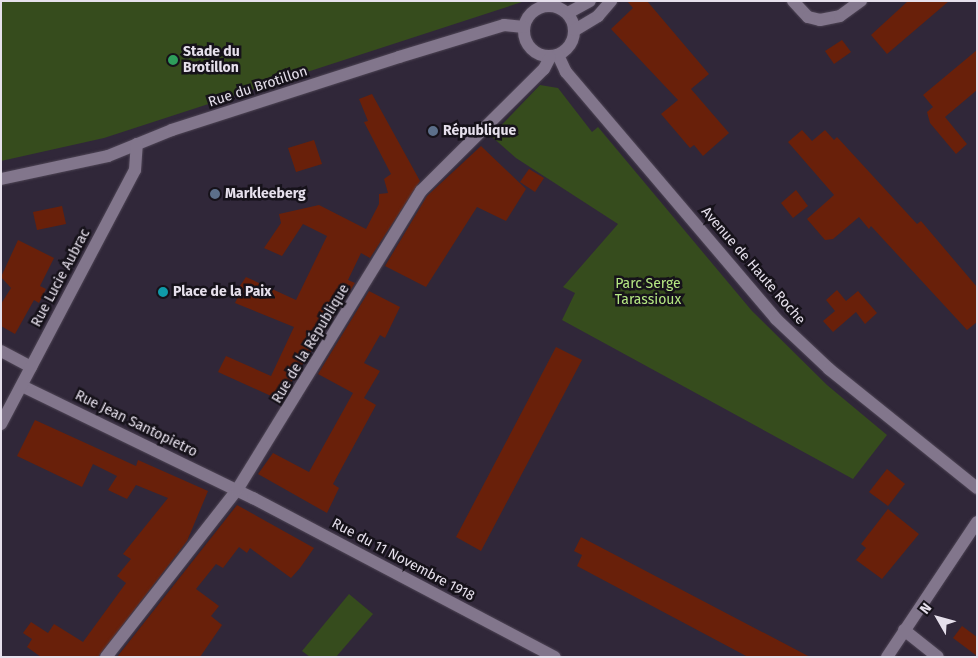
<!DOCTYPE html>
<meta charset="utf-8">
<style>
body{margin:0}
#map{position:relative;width:978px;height:658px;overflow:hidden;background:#302739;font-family:"Fira Sans",sans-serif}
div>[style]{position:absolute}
.green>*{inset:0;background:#364c1d}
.building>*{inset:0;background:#69200a}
.roads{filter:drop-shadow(0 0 1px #4e4555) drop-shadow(0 0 1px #4e4555)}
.minor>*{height:12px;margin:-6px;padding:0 6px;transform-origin:6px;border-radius:6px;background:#82768c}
.minor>.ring{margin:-6px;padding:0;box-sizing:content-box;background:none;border:12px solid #82768c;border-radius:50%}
.dots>*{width:14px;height:14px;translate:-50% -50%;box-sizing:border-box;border:2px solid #16121a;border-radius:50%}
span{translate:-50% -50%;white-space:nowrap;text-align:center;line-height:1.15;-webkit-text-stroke:5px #16121a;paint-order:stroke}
.poi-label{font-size:14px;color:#e6e0ec;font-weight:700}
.left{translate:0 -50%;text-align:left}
.street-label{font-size:14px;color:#e6e0ec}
.park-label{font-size:14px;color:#b5e783}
.frame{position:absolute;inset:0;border:2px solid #e6e0ec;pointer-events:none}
.north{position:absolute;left:913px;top:593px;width:50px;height:50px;-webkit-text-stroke:4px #16121a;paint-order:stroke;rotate:308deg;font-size:14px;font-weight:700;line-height:20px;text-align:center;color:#e6e0ec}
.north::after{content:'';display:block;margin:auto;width:18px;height:22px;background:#e6e0ec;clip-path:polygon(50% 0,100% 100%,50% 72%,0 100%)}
</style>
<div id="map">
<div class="green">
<div style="clip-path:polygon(1px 1px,525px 1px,104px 138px,1px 161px)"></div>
<div style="clip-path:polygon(540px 85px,558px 88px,592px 132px,598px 127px,752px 311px,827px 385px,887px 435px,853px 479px,562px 320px,575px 293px,563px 287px,618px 224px,516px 158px,491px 136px)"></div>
<div style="clip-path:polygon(349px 594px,373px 614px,336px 657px,310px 657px,302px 651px)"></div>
</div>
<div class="building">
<div style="clip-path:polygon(627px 1px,647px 1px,709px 74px,691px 89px,729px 133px,703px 156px,694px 145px,690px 148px,661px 114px,678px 100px,611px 29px,633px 8px)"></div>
<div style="clip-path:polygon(908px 1px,949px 1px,887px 54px,871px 35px)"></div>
<div style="clip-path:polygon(842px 40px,851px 52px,834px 64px,825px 51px)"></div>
<div style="clip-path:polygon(977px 50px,977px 90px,945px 117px,967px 144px,956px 154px,930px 123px,927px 112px,933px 107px,923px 95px)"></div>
<div style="clip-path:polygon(372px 94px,420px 181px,370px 258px,361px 253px,348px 280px,355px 283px,280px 400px,218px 372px,226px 356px,271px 376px,294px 327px,235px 303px,239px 295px,235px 293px,246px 277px,296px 300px,327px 236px,303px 224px,282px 256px,264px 248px,281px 223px,279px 214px,319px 205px,366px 229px,379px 204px,379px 194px,388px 193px,384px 179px,391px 174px,364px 122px,368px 121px,359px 99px)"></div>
<div style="clip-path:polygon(802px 130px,812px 141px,825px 130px,834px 140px,837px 137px,917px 224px,921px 221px,977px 287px,977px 322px,967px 330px,871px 226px,869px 229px,859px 217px,833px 239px,825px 240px,807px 219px,834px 195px,788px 142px)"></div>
<div style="clip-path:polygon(314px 140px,322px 164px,296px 172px,288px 148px)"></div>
<div style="clip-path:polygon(481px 146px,526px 189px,506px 221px,477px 207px,426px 287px,385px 266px,427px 196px)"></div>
<div style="clip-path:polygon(529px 169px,544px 178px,535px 192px,520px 182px)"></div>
<div style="clip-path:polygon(796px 190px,808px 206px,793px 218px,781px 203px)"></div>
<div style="clip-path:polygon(62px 206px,66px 224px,37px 230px,33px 212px)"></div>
<div style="clip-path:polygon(18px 240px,54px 258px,40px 286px,46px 289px,39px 303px,34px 300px,15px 334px,1px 326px,1px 304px,11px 288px,1px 277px)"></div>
<div style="clip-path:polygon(837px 290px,846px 301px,858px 291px,877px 313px,865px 324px,856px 312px,833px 332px,823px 321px,835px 311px,826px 300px)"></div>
<div style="clip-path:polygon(369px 291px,400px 307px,385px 338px,380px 335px,364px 363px,380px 371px,364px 398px,376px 405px,333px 484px,339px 488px,327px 513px,258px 474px,273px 453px,309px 472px,353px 393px,318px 374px)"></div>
<div style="clip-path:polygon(556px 347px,582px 360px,481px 551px,456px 537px)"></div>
<div style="clip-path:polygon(35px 420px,136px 466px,138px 460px,208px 491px,187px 541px,98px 657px,41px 657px,27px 647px,32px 639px,23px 633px,31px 622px,48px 633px,54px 624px,83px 642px,126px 583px,117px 576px,131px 559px,123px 554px,168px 498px,136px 485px,127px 499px,108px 490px,117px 476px,93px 464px,82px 487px,17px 456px)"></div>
<div style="clip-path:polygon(887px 469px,905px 484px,888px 506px,869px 492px)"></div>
<div style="clip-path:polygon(237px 505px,314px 548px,300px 568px,291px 578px,250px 548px,247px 553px,239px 547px,223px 568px,216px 564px,196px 589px,219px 606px,211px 616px,222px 625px,200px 657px,117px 657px)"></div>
<div style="clip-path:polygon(888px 509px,919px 534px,882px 579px,856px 560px,866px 548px,861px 544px)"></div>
<div style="clip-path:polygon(581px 537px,810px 657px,748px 657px,577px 566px,582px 555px,574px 551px)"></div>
<div style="clip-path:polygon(962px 626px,977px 637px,977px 656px,953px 638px)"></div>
</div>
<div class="roads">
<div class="minor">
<div style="left:793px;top:1px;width:22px;rotate:47deg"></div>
<div style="left:808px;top:17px;width:12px;rotate:14deg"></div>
<div style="left:820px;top:20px;width:20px;rotate:-11deg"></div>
<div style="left:840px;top:16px;width:26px;rotate:-36deg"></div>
<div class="ring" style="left:524px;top:6px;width:38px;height:38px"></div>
<div style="left:568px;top:13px;width:25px;rotate:-29deg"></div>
<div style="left:575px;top:30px;width:27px;rotate:-31deg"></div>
<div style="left:598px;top:16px;width:20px;rotate:-49deg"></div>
<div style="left:558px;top:55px;width:19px;rotate:65deg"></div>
<div style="left:566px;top:72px;width:324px;rotate:49.6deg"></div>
<div style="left:776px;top:319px;width:73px;rotate:43.3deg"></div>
<div style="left:829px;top:369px;width:190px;rotate:38.8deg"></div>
<div style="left:1px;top:179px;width:109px;rotate:-12.1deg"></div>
<div style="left:108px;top:156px;width:69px;rotate:-22.1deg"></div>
<div style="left:172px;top:130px;width:238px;rotate:-17.8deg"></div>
<div style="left:399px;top:57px;width:110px;rotate:-16.9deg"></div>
<div style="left:504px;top:25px;width:20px;rotate:6deg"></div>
<div style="left:1px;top:351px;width:34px;rotate:28deg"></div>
<div style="left:22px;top:386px;width:257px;rotate:25.9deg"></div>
<div style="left:253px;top:498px;width:341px;rotate:27.8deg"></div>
<div style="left:1px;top:424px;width:287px;rotate:-62.2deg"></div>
<div style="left:135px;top:170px;width:26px;rotate:-86deg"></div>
<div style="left:904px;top:630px;width:43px;rotate:38.5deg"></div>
<div style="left:106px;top:657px;width:212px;rotate:-51.9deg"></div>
<div style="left:237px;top:490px;width:351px;rotate:-58.4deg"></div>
<div style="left:421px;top:191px;width:173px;rotate:-44.8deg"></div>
<div style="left:544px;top:69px;width:13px;rotate:-63deg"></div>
<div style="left:887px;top:657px;width:162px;rotate:-56.3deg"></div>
</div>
</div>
<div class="dots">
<div style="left:173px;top:60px;background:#2e9e5b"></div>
<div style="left:433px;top:131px;background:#5c6f8a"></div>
<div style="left:215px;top:194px;background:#5c6f8a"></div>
<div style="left:163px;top:292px;background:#0f9aa8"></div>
</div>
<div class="poi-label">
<span class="left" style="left:183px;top:60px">Stade du<br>Brotillon</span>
<span class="left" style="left:443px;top:131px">République</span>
<span class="left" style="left:225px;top:194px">Markleeberg</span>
<span class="left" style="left:173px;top:292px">Place de la Paix</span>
</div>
<div class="street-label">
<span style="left:258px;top:87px;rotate:-18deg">Rue du Brotillon</span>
<span style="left:753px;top:266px;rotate:49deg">Avenue de Haute Roche</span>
<span style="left:61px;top:278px;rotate:-62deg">Rue Lucie Aubrac</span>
<span style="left:311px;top:344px;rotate:-59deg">Rue de la République</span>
<span style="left:136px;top:424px;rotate:26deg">Rue Jean Santopietro</span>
<span style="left:403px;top:560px;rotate:28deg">Rue du 11 Novembre 1918</span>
</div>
<div class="park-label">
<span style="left:648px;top:292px">Parc Serge<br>Tarassioux</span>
</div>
<div class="frame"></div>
<div class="north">N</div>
</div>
